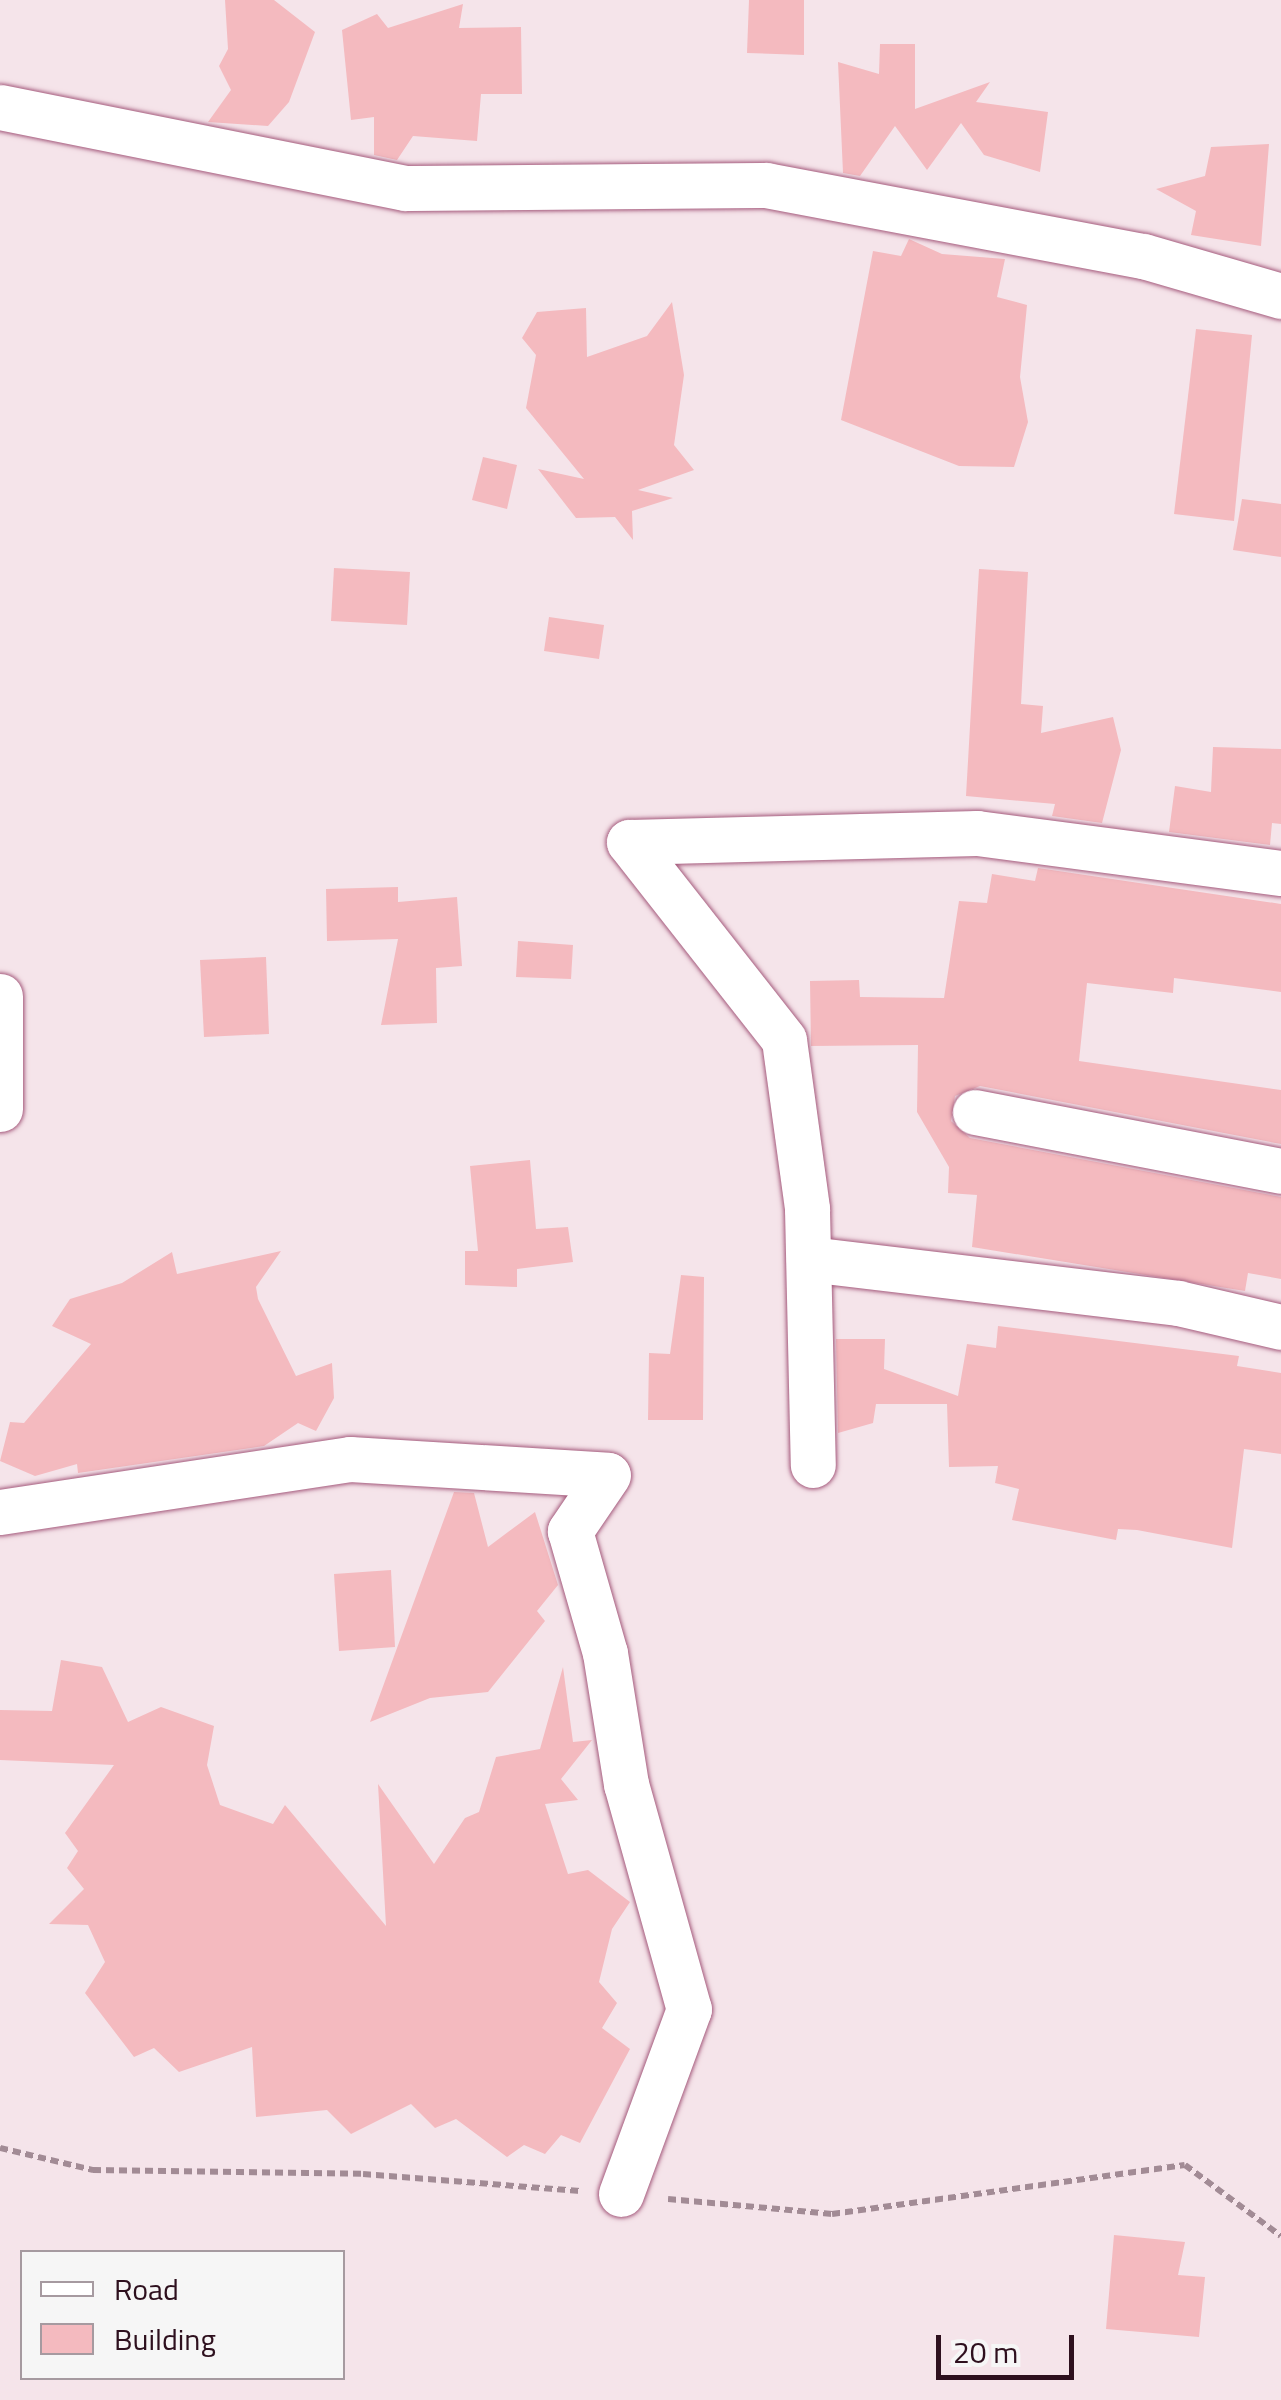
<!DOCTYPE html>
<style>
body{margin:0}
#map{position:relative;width:1281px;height:2400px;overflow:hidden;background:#f5e4ea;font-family:"Titillium Web",sans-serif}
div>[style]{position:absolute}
.building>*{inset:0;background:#f4babf}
.path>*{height:6px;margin-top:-3px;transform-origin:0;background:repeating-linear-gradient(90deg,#a28b95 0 8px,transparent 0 13px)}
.roads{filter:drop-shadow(0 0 2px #a55b7d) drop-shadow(0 0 2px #a55b7d)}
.street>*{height:45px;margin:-22.5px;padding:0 22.5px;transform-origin:22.5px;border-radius:22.5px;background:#fff}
span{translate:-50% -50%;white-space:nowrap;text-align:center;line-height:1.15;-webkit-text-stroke:8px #f6f6f6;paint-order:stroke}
.legend{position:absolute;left:20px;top:2250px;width:325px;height:130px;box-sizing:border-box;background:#f6f6f6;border:2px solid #a69aa0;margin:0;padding:12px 18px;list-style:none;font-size:30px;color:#2e101e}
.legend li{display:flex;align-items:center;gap:20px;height:50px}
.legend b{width:50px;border:2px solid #a69aa0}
.scale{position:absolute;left:936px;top:2335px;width:138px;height:45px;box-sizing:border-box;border:5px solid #2e101e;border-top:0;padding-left:12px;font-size:30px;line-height:35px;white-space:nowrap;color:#2e101e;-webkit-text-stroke:8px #f6f6f6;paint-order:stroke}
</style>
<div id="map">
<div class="building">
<div style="clip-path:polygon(225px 0,274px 0,315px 32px,289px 102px,268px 126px,208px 122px,231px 90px,219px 66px,228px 49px)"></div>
<div style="clip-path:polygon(749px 0,804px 0,804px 55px,747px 53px)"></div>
<div style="clip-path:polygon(463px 4px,459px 28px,521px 27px,522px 94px,481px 94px,477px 141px,413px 136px,397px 160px,374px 155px,374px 117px,351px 120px,342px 30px,377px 14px,388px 28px)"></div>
<div style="clip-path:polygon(880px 44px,915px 44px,915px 109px,990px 82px,976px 102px,1048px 112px,1040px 172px,984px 155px,961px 123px,927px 170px,895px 126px,860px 176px,843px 173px,838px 62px,879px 74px)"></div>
<div style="clip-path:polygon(1269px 144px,1261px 246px,1191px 235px,1196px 211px,1156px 189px,1205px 176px,1211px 147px)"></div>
<div style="clip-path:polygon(909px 239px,942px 254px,1005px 259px,997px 297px,1027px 305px,1020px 377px,1028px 422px,1014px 467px,959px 466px,841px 420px,873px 251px,901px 256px)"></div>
<div style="clip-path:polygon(672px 302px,684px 375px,674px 445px,694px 470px,638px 490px,673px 498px,632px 511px,633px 540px,615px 517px,576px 518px,538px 469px,584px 479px,526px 408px,536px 355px,522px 338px,537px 312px,586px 308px,587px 357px,647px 336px)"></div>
<div style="clip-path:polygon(1196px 329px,1252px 335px,1234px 521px,1174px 514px)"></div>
<div style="clip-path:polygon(483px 457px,517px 465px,507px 509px,472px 500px)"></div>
<div style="clip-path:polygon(1242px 499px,1281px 504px,1281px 557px,1233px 550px)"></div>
<div style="clip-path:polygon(334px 568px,410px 572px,407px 625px,331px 621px)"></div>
<div style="clip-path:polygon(979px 569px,1028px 572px,1021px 704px,1043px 706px,1041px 733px,1113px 717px,1121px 750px,1102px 823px,1052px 816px,1055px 804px,966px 796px)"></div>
<div style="clip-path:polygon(549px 617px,604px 625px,599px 659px,544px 651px)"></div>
<div style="clip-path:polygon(1213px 747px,1281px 749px,1281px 824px,1272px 823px,1270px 845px,1169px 832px,1175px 786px,1211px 792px)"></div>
<div style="clip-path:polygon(1038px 868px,1281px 904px,1281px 992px,1174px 978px,1173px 993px,1087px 983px,1079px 1061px,1281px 1090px,1281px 1144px,980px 1086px,955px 1096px,951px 1121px,970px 1138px,1281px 1197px,1281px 1279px,1248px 1273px,1245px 1291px,972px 1247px,977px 1195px,948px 1193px,949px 1167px,917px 1112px,918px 1045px,811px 1046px,810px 981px,859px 980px,860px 997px,944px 998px,959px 901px,987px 903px,992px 874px,1035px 881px)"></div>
<div style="clip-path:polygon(398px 887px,398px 902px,457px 897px,462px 966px,436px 968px,437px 1023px,381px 1025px,398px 939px,327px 941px,326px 889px)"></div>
<div style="clip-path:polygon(518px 941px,573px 945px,571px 979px,516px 977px)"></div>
<div style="clip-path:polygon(266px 957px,269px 1034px,204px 1037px,200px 960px)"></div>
<div style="clip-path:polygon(530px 1160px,536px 1229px,568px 1227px,573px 1262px,517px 1269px,517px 1287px,465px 1285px,465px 1251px,478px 1251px,470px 1166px)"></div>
<div style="clip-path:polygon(281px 1251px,256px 1287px,258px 1299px,296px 1376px,332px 1363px,334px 1398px,316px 1431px,298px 1423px,264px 1446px,78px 1473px,77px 1464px,35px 1476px,0 1461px,10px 1422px,24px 1423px,91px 1344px,52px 1326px,70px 1299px,122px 1283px,172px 1252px,177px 1274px)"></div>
<div style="clip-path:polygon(681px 1275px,704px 1277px,703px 1420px,648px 1420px,649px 1353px,670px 1354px)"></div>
<div style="clip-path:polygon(998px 1326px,1239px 1356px,1237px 1366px,1281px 1373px,1281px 1454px,1244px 1449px,1232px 1548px,1137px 1530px,1118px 1529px,1116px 1540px,1012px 1520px,1019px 1489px,995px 1483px,998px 1466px,949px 1467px,947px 1404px,876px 1404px,873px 1423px,838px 1433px,836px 1339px,885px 1339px,884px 1369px,958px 1396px,967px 1344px,996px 1348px)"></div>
<div style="clip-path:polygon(454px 1492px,474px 1493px,488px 1547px,535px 1512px,558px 1585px,537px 1611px,545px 1621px,488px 1692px,430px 1698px,370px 1722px)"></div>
<div style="clip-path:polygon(391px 1570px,395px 1647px,339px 1651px,334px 1574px)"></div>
<div style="clip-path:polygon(61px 1660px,102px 1667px,128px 1722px,161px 1707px,214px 1726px,207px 1765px,220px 1805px,273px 1824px,285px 1805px,386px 1926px,378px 1784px,434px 1864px,465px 1818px,479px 1812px,496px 1757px,540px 1749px,563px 1667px,573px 1742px,592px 1740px,561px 1779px,578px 1800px,545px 1804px,568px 1874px,588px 1870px,630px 1902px,612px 1929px,599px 1982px,617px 2003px,602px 2028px,630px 2049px,580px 2143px,561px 2135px,545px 2154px,524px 2145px,507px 2157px,456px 2119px,435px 2128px,411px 2104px,351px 2134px,327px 2110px,256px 2117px,252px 2047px,179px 2072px,154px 2048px,134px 2057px,85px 1993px,105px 1962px,88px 1925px,49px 1924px,84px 1889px,67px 1868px,78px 1851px,65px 1833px,114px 1765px,0 1760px,0 1710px,52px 1711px)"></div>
<div style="clip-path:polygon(1114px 2235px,1185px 2242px,1178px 2275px,1205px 2277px,1199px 2337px,1106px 2329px)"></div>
</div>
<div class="path">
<div style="left:0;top:2148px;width:96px;rotate:13.3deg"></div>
<div style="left:93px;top:2170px;width:270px;rotate:0.8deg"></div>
<div style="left:363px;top:2174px;width:218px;rotate:4.5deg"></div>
<div style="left:668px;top:2199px;width:165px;rotate:5.2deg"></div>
<div style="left:832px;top:2214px;width:356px;rotate:-7.9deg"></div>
<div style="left:1185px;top:2165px;width:119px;rotate:36.5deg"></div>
</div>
<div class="roads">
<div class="street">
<div style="left:0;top:107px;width:413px;rotate:11.3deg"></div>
<div style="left:405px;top:188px;width:361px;rotate:-0.5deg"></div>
<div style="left:766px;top:185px;width:384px;rotate:10.7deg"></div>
<div style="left:1143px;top:256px;width:144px;rotate:16.2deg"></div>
<div style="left:629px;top:842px;width:251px;rotate:51.9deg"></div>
<div style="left:784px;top:1040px;width:171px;rotate:82.2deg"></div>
<div style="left:807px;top:1209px;width:256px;rotate:88.7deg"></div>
<div style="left:629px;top:842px;width:348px;rotate:-1.5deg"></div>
<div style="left:977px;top:833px;width:307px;rotate:7.5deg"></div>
<div style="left:0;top:996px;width:113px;rotate:90deg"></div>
<div style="left:975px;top:1112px;width:312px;rotate:10.9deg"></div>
<div style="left:809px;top:1259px;width:372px;rotate:6.8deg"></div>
<div style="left:1178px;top:1303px;width:106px;rotate:13.1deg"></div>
<div style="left:0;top:1512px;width:354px;rotate:-8.6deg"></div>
<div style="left:350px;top:1459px;width:258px;rotate:3.5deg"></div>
<div style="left:608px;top:1475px;width:68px;rotate:124.2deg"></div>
<div style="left:570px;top:1531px;width:127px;rotate:74deg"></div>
<div style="left:605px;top:1653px;width:133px;rotate:80.9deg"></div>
<div style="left:626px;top:1784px;width:234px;rotate:74.4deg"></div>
<div style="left:689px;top:2009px;width:197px;rotate:110.2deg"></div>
</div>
</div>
<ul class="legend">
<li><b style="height:12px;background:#fff"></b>Road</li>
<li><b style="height:28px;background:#f4babf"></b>Building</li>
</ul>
<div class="scale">20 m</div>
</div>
